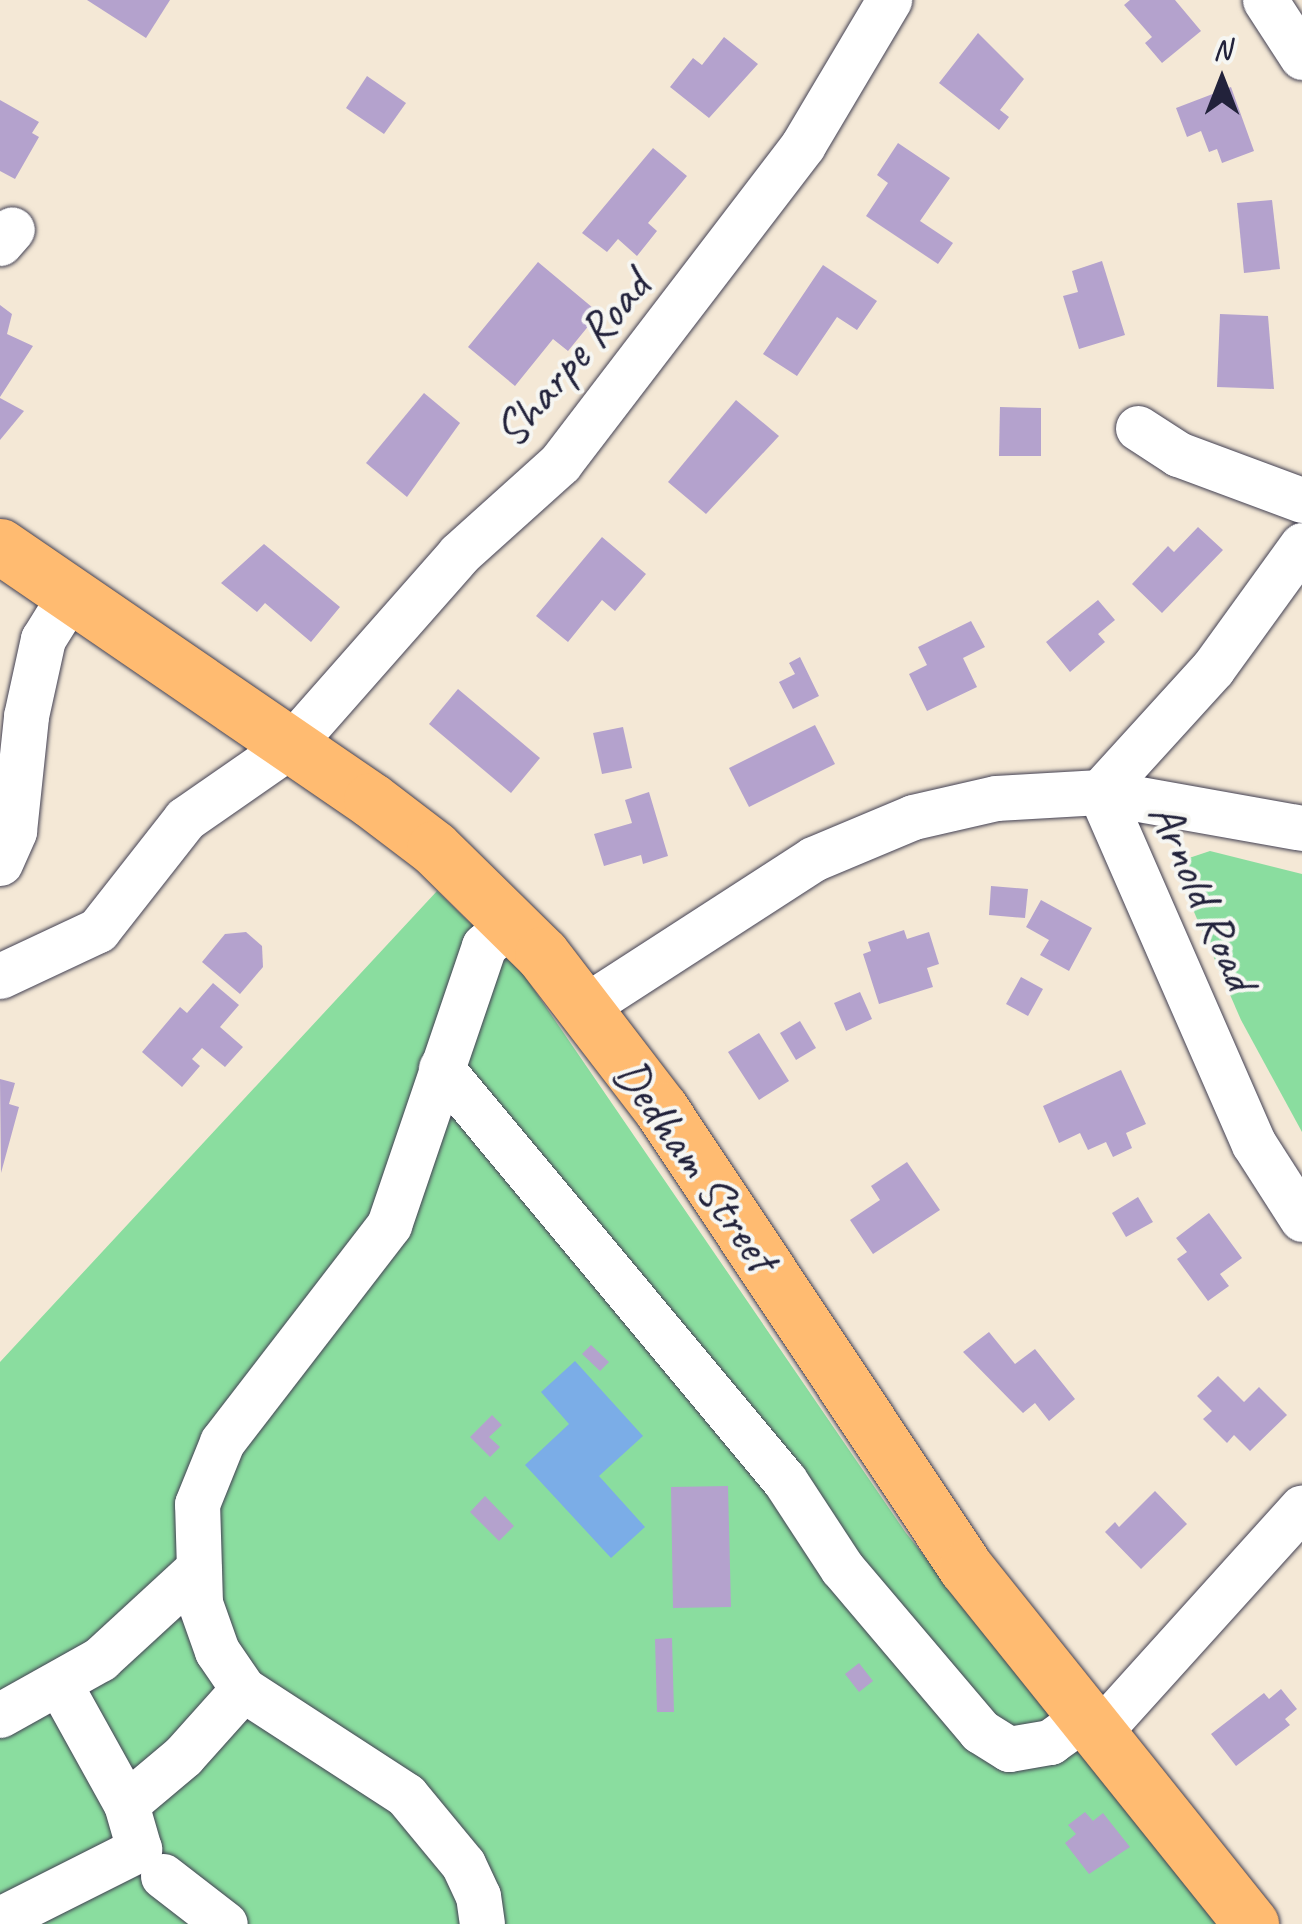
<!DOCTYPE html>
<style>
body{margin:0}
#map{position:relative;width:1302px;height:1924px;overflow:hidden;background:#f4e8d6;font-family:Caveat,sans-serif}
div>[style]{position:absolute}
.green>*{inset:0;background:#8add9f}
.water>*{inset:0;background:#7bade7}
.building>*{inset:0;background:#b4a2cd}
.roads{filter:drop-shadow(0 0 2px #424052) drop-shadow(0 0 2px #424052)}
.minor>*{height:45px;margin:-22.5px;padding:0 22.5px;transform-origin:22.5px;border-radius:22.5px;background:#fff}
.major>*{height:55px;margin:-27.5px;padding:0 27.5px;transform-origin:27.5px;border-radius:27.5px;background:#ffbb71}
span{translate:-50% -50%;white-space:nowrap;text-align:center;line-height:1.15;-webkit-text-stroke:8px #f6f6f2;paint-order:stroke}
.street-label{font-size:48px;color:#22223b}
.north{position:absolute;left:1172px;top:30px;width:100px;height:100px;-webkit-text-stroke:8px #f6f6f2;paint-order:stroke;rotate:0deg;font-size:28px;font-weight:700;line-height:40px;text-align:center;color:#22223b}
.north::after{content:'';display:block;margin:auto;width:35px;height:45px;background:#22223b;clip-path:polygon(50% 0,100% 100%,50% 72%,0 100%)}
</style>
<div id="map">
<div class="green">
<div style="clip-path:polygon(1210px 851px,1302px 874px,1302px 1132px,1241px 1020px,1181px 882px,1186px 859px)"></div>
<div style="clip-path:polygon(437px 891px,524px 975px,906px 1533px,1217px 1924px,0 1924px,0 1362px)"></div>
</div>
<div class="water">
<div style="clip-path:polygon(575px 1361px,643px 1436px,599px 1476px,645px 1527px,611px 1558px,525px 1465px,569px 1424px,541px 1392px)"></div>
</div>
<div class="building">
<div style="clip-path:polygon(87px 0,170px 0,146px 38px)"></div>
<div style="clip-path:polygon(1130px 0,1175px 0,1201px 31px,1162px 63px,1145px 43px,1152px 37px,1124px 5px)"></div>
<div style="clip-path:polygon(978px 33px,1024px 79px,1000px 110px,1009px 117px,999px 130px,939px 83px)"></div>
<div style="clip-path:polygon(724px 37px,758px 64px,709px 118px,670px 87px,693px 58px,702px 65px)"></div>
<div style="clip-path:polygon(367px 76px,406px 103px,384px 134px,346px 108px)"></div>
<div style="clip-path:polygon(1231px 87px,1254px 151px,1222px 163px,1217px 149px,1209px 152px,1201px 131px,1187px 137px,1176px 108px)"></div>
<div style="clip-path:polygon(0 100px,39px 122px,32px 133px,39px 137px,15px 179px,0 171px)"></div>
<div style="clip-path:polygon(898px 143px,950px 178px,920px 221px,953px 243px,938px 264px,866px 216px,888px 183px,877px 175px)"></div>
<div style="clip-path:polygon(653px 148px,687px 176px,648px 223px,657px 231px,637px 256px,618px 239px,607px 252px,582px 233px)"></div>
<div style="clip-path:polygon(1272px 200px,1280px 269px,1244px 273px,1237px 203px)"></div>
<div style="clip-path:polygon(1102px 261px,1125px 335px,1079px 349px,1063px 296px,1078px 292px,1072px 271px)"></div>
<div style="clip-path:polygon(538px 262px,599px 313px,568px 351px,553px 339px,515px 386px,468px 347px)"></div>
<div style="clip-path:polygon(823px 265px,877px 301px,857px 330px,837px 317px,797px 376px,763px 354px)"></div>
<div style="clip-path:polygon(0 305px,12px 314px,7px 334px,33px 346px,0 397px)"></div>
<div style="clip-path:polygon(1220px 314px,1268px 316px,1274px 389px,1217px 387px)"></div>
<div style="clip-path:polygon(424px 393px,460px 423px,407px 497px,366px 463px)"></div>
<div style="clip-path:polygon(0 398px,24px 411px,0 440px)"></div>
<div style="clip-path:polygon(736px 400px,779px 436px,706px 514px,668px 482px)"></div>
<div style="clip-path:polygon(1000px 407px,1041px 408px,1041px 456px,999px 456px)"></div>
<div style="clip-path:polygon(1198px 527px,1223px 550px,1162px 613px,1132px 584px,1168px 546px,1174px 552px)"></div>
<div style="clip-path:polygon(602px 537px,646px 574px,615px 611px,602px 600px,568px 642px,536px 616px)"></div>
<div style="clip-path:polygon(264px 544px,340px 607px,311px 642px,265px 603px,257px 612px,221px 583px)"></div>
<div style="clip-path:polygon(1098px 600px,1115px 620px,1098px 634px,1105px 642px,1070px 672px,1046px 642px)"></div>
<div style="clip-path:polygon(971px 621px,985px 647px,963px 658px,977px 687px,927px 711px,909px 674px,927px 665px,918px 647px)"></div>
<div style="clip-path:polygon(800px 657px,819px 696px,793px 709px,779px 682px,795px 674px,789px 663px)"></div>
<div style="clip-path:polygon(458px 689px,540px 758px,511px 793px,429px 724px)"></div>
<div style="clip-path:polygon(815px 725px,835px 764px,749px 807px,729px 768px)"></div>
<div style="clip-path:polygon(623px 727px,632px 768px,602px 774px,593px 733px)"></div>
<div style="clip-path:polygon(649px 792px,668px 856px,643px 864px,641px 855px,604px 866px,594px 834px,632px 823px,625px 800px)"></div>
<div style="clip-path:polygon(991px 886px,1028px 889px,1025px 918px,989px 915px)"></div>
<div style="clip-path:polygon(1041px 900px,1092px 928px,1069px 971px,1040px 955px,1049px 940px,1026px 927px)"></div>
<div style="clip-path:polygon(904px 930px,907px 939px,929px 932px,939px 964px,927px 968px,933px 987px,879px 1004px,863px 954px,871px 951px,868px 942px)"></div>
<div style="clip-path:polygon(246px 932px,262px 946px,263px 967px,240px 994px,202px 962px,225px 934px)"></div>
<div style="clip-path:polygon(1021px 977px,1043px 989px,1028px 1016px,1006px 1004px)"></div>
<div style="clip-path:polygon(213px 983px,239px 1005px,220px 1027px,243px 1047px,225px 1067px,202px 1048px,192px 1059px,200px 1066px,182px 1087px,142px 1052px,180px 1007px,187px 1013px)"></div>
<div style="clip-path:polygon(860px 992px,872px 1019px,846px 1031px,834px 1003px)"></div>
<div style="clip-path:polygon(800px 1021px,816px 1048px,796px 1060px,780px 1033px)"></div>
<div style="clip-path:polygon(759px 1033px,789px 1081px,759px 1100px,728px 1052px)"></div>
<div style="clip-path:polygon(1121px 1070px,1146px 1124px,1126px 1133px,1132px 1148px,1113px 1157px,1106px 1142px,1088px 1150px,1080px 1133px,1059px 1143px,1043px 1106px)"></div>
<div style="clip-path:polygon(0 1079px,15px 1083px,9px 1104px,19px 1107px,1px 1173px)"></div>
<div style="clip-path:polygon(907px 1162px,940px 1210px,873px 1254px,850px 1220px,880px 1200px,871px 1186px)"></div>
<div style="clip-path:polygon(1138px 1197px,1153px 1222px,1126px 1237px,1112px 1213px)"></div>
<div style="clip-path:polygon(1209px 1213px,1242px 1258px,1220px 1274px,1229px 1286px,1208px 1301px,1177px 1259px,1187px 1252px,1176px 1238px)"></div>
<div style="clip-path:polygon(989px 1332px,1015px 1364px,1035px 1349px,1075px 1399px,1049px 1421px,1035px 1403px,1023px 1413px,963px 1352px)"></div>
<div style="clip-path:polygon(591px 1345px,609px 1362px,600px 1371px,582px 1354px)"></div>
<div style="clip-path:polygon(1218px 1376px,1244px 1402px,1259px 1387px,1287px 1415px,1250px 1451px,1234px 1435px,1227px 1443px,1203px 1419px,1212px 1411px,1197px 1396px)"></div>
<div style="clip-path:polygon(492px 1415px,502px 1425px,489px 1437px,500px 1447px,490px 1457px,470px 1437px)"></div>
<div style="clip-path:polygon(728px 1486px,731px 1607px,673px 1608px,671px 1487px)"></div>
<div style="clip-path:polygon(1155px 1491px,1187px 1524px,1141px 1569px,1105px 1532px,1115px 1522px,1119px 1527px)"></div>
<div style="clip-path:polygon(485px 1496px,514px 1526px,499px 1541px,470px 1512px)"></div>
<div style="clip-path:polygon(672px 1638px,674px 1712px,657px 1712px,655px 1639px)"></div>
<div style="clip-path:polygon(859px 1663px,873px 1681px,859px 1692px,845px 1674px)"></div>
<div style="clip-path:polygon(1281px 1689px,1297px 1709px,1285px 1719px,1290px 1725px,1236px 1766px,1211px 1734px,1264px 1693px,1269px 1699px)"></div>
<div style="clip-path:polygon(1085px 1812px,1093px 1821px,1103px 1813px,1130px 1847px,1089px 1874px,1065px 1843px,1076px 1834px,1068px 1825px)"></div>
</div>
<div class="roads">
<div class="minor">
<div style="left:1265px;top:0;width:68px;rotate:57deg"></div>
<div style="left:0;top:243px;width:18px;rotate:-49deg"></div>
<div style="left:1138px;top:428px;width:48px;rotate:33deg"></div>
<div style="left:1178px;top:454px;width:132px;rotate:20.4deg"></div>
<div style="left:1302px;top:545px;width:152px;rotate:125.9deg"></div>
<div style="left:1213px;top:668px;width:168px;rotate:132.3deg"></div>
<div style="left:1100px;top:792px;width:384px;rotate:66.4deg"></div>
<div style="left:1254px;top:1144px;width:89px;rotate:57.4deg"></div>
<div style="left:0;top:863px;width:35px;rotate:-66deg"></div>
<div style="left:14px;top:831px;width:116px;rotate:-84deg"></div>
<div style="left:26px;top:716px;width:79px;rotate:-77.6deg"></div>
<div style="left:43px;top:639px;width:49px;rotate:-58.2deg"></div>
<div style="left:0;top:976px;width:108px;rotate:-25.1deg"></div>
<div style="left:98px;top:930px;width:141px;rotate:-51.9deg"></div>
<div style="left:185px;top:819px;width:128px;rotate:-34.8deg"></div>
<div style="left:290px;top:746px;width:256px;rotate:-48.6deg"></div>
<div style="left:459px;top:554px;width:136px;rotate:-42deg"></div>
<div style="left:560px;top:463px;width:400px;rotate:-52.6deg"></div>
<div style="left:803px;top:145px;width:169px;rotate:-59.3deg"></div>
<div style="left:586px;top:1006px;width:270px;rotate:-32.9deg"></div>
<div style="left:813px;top:859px;width:108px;rotate:-22.8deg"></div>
<div style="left:913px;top:817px;width:85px;rotate:-12.9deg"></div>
<div style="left:996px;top:798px;width:104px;rotate:-3.3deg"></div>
<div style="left:1100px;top:792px;width:205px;rotate:10.1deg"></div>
<div style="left:441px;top:1068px;width:537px;rotate:50.21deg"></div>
<div style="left:785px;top:1481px;width:104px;rotate:56.8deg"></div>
<div style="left:842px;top:1568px;width:214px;rotate:49.7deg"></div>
<div style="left:980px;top:1731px;width:34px;rotate:32deg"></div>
<div style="left:1009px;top:1749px;width:42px;rotate:-9.7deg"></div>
<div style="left:1050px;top:1742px;width:43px;rotate:-35.5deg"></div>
<div style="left:0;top:1715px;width:115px;rotate:-29.2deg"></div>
<div style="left:100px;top:1659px;width:134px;rotate:-42.6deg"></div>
<div style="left:1098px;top:1733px;width:304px;rotate:-47.9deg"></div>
<div style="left:126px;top:1804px;width:75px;rotate:-40.1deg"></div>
<div style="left:183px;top:1756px;width:90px;rotate:-48.2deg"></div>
<div style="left:163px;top:1876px;width:78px;rotate:37.7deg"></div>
<div style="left:0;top:1919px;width:156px;rotate:-26.7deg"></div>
<div style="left:139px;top:1849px;width:47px;rotate:-106.1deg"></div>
<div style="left:126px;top:1804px;width:136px;rotate:-119deg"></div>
<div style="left:482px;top:1924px;width:28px;rotate:-98deg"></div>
<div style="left:478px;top:1896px;width:35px;rotate:-115deg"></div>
<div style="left:463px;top:1864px;width:89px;rotate:-129.6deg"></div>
<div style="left:406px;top:1795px;width:194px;rotate:-147deg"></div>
<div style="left:243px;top:1689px;width:46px;rotate:-124.4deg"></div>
<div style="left:217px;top:1651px;width:51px;rotate:-109.5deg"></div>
<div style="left:200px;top:1603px;width:99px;rotate:-91.7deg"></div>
<div style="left:197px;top:1504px;width:67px;rotate:-68deg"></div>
<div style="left:222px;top:1442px;width:274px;rotate:-52.4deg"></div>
<div style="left:389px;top:1225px;width:295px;rotate:-71.2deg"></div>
<div style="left:484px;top:946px;width:35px;rotate:-41deg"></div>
</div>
<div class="major">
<div style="left:0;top:546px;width:450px;rotate:34.4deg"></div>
<div style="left:371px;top:800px;width:79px;rotate:37.3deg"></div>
<div style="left:434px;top:848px;width:151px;rotate:44.5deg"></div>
<div style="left:542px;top:954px;width:195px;rotate:52.5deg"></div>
<div style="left:661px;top:1109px;width:551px;rotate:56.4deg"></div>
<div style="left:966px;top:1568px;width:456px;rotate:51.3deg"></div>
</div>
</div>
<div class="street-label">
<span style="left:572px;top:359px;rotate:-50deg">Sharpe Road</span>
<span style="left:1203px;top:896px;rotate:66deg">Arnold Road</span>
<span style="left:696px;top:1165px;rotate:55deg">Dedham Street</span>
</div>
<div class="north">N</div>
</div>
